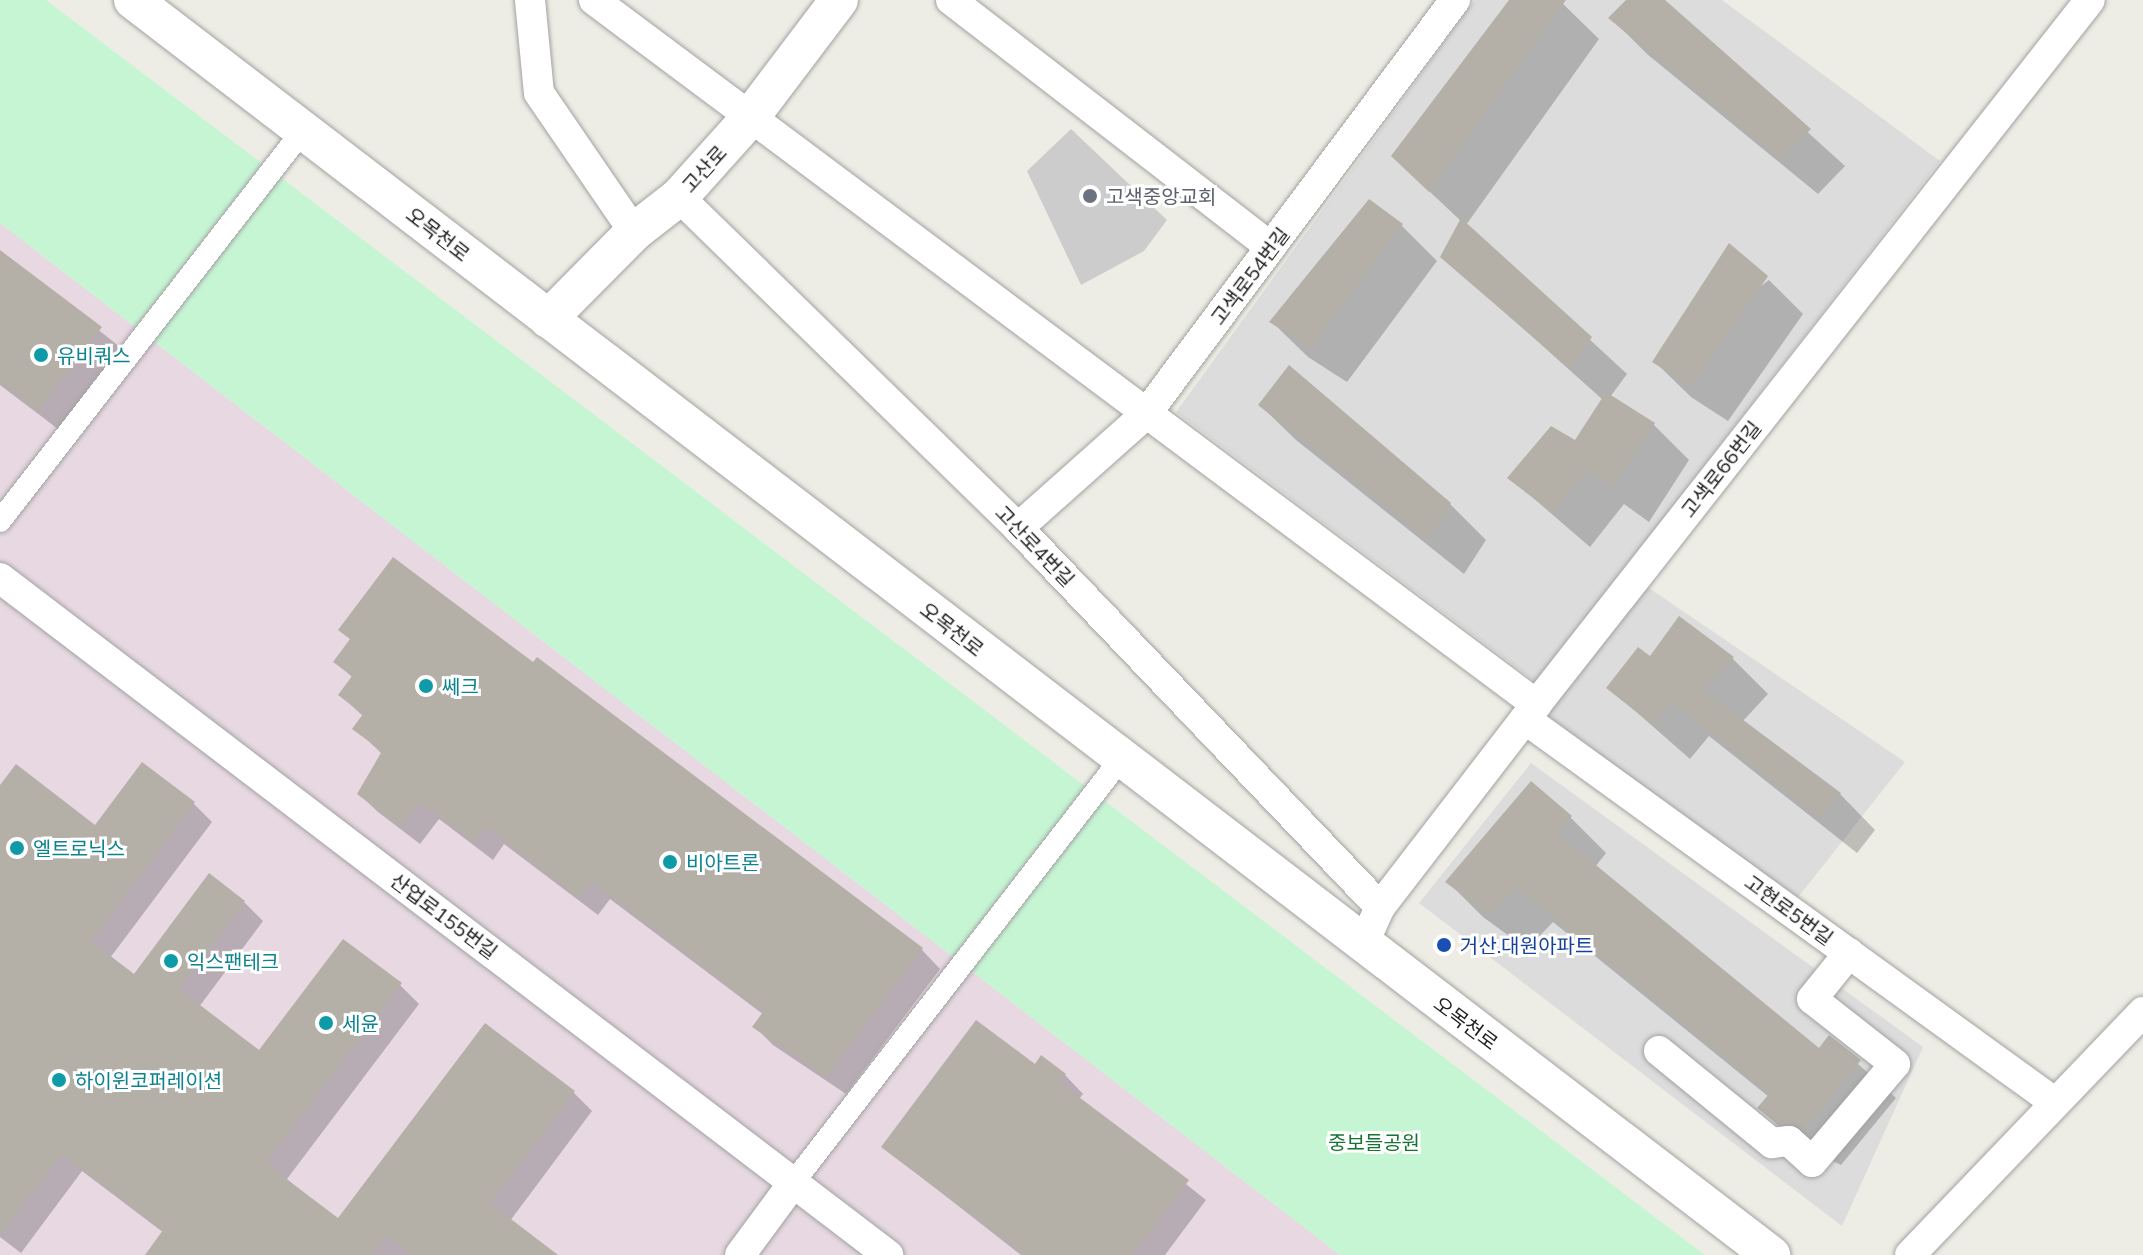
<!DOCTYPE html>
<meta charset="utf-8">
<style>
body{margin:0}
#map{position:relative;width:2143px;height:1255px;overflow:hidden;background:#eeede5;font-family:Mulish,"Noto Sans KR",sans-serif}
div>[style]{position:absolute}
.residential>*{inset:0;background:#dcdcdc}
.industrial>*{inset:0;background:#e7d8e1}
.religious>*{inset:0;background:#ccc}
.park>*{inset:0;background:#c6f5d4}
.shadow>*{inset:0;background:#0003}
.building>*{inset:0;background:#b4b0a8}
.roads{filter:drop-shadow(0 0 2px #a2a2a2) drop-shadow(0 0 2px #a2a2a2)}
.pedestrian>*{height:22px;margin:-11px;padding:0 11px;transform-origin:11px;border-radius:11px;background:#fff}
.minor>*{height:30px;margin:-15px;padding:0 15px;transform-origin:15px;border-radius:15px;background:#fff}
.tertiary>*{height:38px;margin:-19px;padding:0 19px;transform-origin:19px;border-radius:19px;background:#fff}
.dots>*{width:22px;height:22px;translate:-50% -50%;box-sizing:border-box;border:4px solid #fff;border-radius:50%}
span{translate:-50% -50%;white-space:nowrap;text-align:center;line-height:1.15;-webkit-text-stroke:6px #fff;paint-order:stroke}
.street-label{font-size:20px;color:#1e1e1e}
.worship-label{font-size:20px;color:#5b616d}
.left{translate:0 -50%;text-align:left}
.culture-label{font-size:20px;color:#0d838f}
.transit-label{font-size:20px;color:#164399}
.park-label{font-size:20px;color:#157431}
</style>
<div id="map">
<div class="residential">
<div style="clip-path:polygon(1475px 0,1722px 0,1940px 161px,1536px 682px,1176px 412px)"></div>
<div style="clip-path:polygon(1643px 584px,1905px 762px,1788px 910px,1537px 718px)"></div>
<div style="clip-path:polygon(1531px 763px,1923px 1047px,1842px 1226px,1419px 903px)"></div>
</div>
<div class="industrial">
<div style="clip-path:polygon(0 223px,1340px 1255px,0 1255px)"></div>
</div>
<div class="religious">
<div style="clip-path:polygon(1071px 129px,1167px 220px,1144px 251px,1081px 285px,1027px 171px)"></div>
</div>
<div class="park">
<div style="clip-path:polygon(0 0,46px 0,1705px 1255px,1340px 1255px,0 223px)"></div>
</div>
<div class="shadow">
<div style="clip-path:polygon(1512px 0,1559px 0,1599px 39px,1466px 225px,1627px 374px,1610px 397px,1653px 424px,1689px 460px,1649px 522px,1624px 504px,1590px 547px,1510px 478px,1576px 442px,1603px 400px,1442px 256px,1461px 221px,1429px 191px)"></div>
<div style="clip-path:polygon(1629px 0,1662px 0,1845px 166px,1818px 194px,1647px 54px,1611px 18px)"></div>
<div style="clip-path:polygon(1401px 225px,1437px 261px,1347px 382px,1308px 357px,1272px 322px)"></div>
<div style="clip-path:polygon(1729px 246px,1767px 278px,1758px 288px,1769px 280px,1803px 314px,1728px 421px,1691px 397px,1655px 362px)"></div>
<div style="clip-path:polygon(0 252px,120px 347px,58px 429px,0 385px)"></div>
<div style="clip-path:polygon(1260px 405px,1450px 504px,1486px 540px,1464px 574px,1296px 440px)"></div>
<div style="clip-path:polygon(1679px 619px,1733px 659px,1768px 694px,1742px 722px,1840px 794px,1875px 830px,1857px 853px,1709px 736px,1690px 759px,1609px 688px,1650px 659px)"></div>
<div style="clip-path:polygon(341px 630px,922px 950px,940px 969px,846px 1094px,773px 1045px,755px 1027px,764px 1015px,610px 899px,598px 915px,504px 844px,493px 860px,439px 819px,420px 844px,378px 812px,359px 794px,382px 754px,355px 728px,364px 717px,340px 695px,353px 678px,336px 662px,352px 641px)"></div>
<div style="clip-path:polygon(0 789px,96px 827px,193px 803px,212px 822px,110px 958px,134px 976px,244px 902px,263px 921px,199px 1007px,260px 1053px,400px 985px,419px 1004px,287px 1179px,338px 1221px,573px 1092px,592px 1111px,510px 1221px,555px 1255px,148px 1255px,164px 1233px,82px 1171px,21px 1253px,0 1237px)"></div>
<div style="clip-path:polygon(1570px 817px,1606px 853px,1595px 867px,1819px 1051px,1829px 1038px,1896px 1098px,1841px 1165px,1796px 1143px,1760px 1108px,1769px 1097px,1553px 922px,1527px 949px,1483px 917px,1448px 882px)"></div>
<div style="clip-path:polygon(1035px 1066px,1065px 1075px,1083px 1094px,1079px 1099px,1206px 1200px,1165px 1255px,1021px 1255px,883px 1147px)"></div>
</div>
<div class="building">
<div style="clip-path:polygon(1509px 0,1566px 0,1429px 192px,1391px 156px)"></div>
<div style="clip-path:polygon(1626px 0,1665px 0,1811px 129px,1781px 160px,1608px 18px)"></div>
<div style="clip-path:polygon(1369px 199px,1403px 224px,1311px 348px,1269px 322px)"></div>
<div style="clip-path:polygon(1461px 218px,1592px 337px,1570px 369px,1440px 257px)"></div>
<div style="clip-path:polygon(1729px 243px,1768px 276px,1692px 387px,1652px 362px)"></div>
<div style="clip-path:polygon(0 250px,102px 327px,38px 412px,0 383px)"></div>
<div style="clip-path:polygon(1289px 365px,1451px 503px,1428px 540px,1258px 405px)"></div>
<div style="clip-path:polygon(1606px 392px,1655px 423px,1612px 488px,1588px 470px,1553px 513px,1507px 478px,1551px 426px,1575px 440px)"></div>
<div style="clip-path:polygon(393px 557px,533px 662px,537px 657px,923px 948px,826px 1077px,752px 1027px,763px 1012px,591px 882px,579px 898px,485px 827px,473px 842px,420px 802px,401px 827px,357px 794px,382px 751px,352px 729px,363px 714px,338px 695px,352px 676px,333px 662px,350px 639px,338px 630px)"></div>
<div style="clip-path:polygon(1679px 616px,1734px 657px,1703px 690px,1841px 793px,1820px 819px,1672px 702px,1653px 725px,1606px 688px,1638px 647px,1650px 656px)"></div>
<div style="clip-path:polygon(142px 762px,195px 802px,91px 941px,134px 974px,209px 873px,245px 901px,179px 989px,259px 1050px,343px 939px,402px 983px,268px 1160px,277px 1172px,338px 1218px,485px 1023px,575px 1091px,490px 1203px,558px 1255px,411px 1255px,386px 1236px,371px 1255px,145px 1255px,163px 1230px,62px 1154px,0 1236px,0 785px,16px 764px,95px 825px)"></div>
<div style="clip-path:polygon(1531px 781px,1572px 816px,1558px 834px,1819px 1048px,1829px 1035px,1861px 1060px,1804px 1131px,1794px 1124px,1777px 1124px,1757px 1108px,1769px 1094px,1517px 888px,1490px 915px,1445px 882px)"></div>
<div style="clip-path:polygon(976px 1020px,1035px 1064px,1041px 1055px,1066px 1074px,1059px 1082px,1189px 1180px,1133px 1255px,1024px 1255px,881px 1147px)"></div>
</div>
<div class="roads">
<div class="pedestrian">
<div style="left:0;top:521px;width:495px;rotate:-52.2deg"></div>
<div style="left:793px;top:1183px;width:536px;rotate:-52.28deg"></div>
</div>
<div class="minor">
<div style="left:530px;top:0;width:93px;rotate:84.5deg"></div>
<div style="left:539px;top:93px;width:168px;rotate:55.6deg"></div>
<div style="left:594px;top:0;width:1177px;rotate:36.78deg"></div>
<div style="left:951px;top:0;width:404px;rotate:37.7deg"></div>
<div style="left:679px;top:197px;width:474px;rotate:44.3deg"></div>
<div style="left:1018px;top:528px;width:524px;rotate:46.31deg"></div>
<div style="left:1018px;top:528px;width:171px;rotate:-41.7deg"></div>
<div style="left:1146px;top:414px;width:517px;rotate:-53.26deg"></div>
<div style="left:0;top:578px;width:1117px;rotate:37.32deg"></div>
<div style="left:1525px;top:719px;width:653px;rotate:35.9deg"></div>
<div style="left:1363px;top:945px;width:42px;rotate:-65.9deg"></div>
<div style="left:1380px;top:907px;width:237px;rotate:-52.4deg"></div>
<div style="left:1525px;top:719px;width:914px;rotate:-51.84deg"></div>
<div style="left:1659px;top:1051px;width:146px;rotate:39.2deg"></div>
<div style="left:1772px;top:1143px;width:17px;rotate:-7deg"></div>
<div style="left:1789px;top:1141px;width:31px;rotate:42deg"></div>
<div style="left:1812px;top:1162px;width:128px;rotate:-49.7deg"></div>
<div style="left:1895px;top:1064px;width:105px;rotate:-141.9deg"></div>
<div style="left:1812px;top:999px;width:59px;rotate:-51.2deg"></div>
<div style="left:740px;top:1255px;width:89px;rotate:-53.6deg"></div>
<div style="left:1910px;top:1255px;width:337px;rotate:-46.2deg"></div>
</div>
<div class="tertiary">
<div style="left:133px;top:0;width:2064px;rotate:37.46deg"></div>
<div style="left:548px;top:319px;width:122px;rotate:-45.3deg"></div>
<div style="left:634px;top:232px;width:57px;rotate:-37.9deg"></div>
<div style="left:679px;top:197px;width:105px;rotate:-48.1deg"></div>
<div style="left:749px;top:119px;width:149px;rotate:-52.9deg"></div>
</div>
</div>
<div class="dots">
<div style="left:1090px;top:196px;background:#6b7280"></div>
<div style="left:41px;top:355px;background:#0f9aa8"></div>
<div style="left:426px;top:686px;background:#0f9aa8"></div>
<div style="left:17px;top:848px;background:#0f9aa8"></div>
<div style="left:670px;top:862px;background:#0f9aa8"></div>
<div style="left:1444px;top:945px;background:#1a4fb4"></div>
<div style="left:171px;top:961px;background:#0f9aa8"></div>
<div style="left:326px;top:1023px;background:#0f9aa8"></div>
<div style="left:59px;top:1080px;background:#0f9aa8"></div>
</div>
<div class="street-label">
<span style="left:704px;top:169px;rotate:-48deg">고산로</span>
<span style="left:438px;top:234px;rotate:38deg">오목천로</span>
<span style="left:1250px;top:276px;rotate:-53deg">고색로54번길</span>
<span style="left:1721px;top:469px;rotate:-52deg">고색로66번길</span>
<span style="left:1035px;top:546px;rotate:46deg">고산로4번길</span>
<span style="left:952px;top:629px;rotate:38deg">오목천로</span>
<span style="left:1789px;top:910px;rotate:36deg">고현로5번길</span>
<span style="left:444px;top:916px;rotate:37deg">산업로155번길</span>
<span style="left:1466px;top:1023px;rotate:37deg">오목천로</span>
</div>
<div class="worship-label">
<span class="left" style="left:1106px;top:196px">고색중앙교회</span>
</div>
<div class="culture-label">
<span class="left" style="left:57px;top:355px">유비쿼스</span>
<span class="left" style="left:442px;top:686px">쎄크</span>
<span class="left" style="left:33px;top:848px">엘트로닉스</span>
<span class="left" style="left:686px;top:862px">비아트론</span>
<span class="left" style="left:187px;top:961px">익스팬테크</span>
<span class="left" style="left:342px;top:1023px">세윤</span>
<span class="left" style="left:75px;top:1080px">하이윈코퍼레이션</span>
</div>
<div class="transit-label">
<span class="left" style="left:1460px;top:945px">거산.대원아파트</span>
</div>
<div class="park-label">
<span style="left:1374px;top:1142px">중보들공원</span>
</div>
</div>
